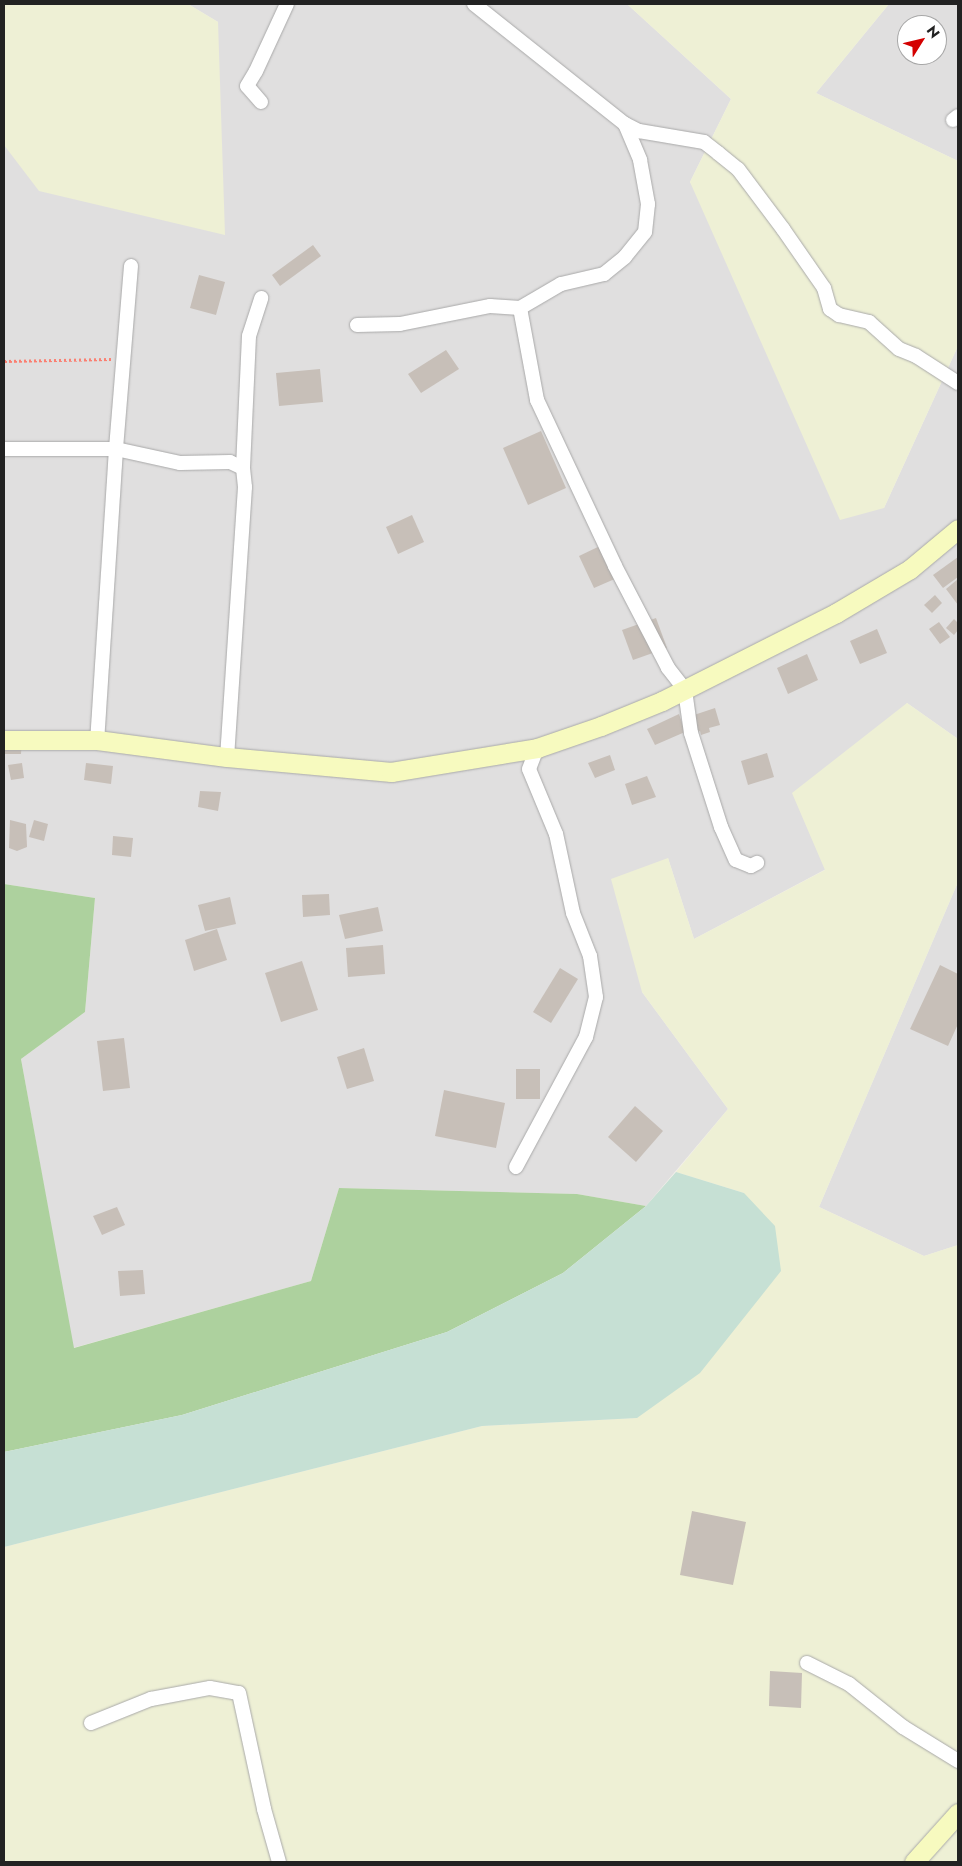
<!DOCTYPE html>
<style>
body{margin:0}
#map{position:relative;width:962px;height:1866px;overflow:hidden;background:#f2efe9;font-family:Jost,sans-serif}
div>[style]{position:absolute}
.residential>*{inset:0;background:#e0dfdf}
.farmland>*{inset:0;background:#eef0d5}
.forest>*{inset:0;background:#add19e}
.wetland>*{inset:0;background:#c6e0d4}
.building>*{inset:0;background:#c7bfb8}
.path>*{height:2.5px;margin-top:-1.25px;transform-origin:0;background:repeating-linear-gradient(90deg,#fa8072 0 2.5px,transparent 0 5px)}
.roads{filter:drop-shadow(0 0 1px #a9a9a9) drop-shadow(0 0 1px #a9a9a9)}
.street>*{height:14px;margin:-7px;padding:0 7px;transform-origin:7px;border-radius:7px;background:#fff}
.secondary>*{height:19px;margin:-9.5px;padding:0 9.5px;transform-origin:9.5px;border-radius:9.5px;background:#f7fabf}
span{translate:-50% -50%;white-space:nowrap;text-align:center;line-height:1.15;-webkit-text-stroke:4px #fff;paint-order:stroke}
.frame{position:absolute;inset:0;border:5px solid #222;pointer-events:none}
.north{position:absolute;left:897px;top:15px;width:50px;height:50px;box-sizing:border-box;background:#fff;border:1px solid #a7a7a7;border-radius:50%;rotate:54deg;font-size:14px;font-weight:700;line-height:20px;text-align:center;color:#222}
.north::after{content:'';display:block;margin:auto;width:18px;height:22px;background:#d40000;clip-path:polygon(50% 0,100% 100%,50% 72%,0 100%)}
</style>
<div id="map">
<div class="residential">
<div style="clip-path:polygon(188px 4px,627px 4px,731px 99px,690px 182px,884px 508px,958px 346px,958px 739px,907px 703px,826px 869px,694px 939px,668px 858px,642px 992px,728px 1109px,646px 1206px,577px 1194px,339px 1188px,311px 1281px,73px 1348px,21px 1059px,85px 1012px,95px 898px,4px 884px,4px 145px,218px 22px)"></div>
<div style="clip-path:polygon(evenodd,889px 4px,958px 4px,958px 161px,816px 93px,889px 4px,907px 25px,937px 25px,937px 55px,907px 55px,907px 25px)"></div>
<div style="clip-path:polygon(958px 882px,958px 1245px,924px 1256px,819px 1207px)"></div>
</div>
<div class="farmland">
<div style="clip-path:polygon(4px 4px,188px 4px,218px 22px,225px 235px,39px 191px,4px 145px)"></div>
<div style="clip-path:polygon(627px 4px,889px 4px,816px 93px,958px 161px,958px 346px,884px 508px,840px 520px,690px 182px,731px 99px)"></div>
<div style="clip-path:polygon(907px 703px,958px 739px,958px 882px,819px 1207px,924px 1256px,958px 1245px,958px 1862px,4px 1862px,4px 1547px,482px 1426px,637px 1418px,744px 1193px,676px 1172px,728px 1109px,642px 992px,611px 879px,668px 858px,694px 939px,825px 870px,792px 793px)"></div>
</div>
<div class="forest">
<div style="clip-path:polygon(4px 884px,95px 898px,85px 1012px,21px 1059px,74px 1348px,311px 1281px,339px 1188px,577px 1194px,646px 1206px,563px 1273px,447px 1332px,182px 1415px,4px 1452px)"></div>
</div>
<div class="wetland">
<div style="clip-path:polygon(676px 1172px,744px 1193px,775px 1226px,781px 1271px,700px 1373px,637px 1418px,482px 1426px,4px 1547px,4px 1452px,182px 1415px,447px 1332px,563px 1273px,646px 1206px)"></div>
</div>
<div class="building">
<div style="clip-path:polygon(313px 245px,321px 256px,280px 286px,272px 275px)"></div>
<div style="clip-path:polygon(199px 275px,225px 282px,216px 315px,190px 308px)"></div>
<div style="clip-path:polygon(446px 350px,459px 369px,421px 393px,408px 374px)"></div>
<div style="clip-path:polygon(320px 369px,323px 402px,279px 406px,276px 373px)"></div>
<div style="clip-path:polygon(541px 431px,566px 488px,528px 505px,503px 448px)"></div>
<div style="clip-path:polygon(412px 515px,424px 542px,398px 554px,386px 527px)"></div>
<div style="clip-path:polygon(602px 545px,617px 578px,594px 588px,579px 556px)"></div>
<div style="clip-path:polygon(958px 557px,958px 577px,943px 588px,933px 575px)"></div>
<div style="clip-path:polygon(958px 579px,958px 605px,946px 589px)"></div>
<div style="clip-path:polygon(935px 595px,942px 603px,932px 613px,924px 605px)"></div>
<div style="clip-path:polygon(656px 618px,667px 648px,633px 660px,622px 630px)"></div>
<div style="clip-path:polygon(954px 619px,958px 623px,958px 630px,954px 635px,946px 628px)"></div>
<div style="clip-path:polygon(939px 622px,950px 637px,940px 644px,929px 629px)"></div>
<div style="clip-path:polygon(877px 629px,887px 653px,860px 664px,850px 641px)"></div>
<div style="clip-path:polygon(807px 654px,818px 680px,788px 694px,777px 668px)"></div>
<div style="clip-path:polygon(715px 708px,720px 725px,709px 728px,710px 732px,701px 735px,700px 731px,696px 732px,691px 716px)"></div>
<div style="clip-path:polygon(679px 714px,685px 732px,655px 745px,647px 729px)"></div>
<div style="clip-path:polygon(4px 737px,22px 737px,21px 754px,4px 754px)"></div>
<div style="clip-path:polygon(767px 753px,774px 777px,748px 785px,741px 761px)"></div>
<div style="clip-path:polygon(610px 755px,615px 770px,595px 778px,588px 763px)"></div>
<div style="clip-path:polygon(22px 763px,24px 778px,11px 780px,8px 765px)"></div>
<div style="clip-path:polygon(86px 763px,113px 766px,111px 784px,84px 780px)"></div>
<div style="clip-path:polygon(647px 776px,656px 797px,632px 805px,625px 784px)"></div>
<div style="clip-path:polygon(200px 791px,221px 792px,218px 811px,198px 807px)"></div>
<div style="clip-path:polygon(10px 820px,26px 824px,27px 847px,17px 851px,9px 848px)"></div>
<div style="clip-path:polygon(34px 820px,48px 824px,44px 841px,29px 837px)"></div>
<div style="clip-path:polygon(113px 836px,133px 838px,131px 857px,112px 855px)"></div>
<div style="clip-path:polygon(329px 894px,330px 915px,303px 917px,302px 895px)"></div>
<div style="clip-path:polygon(230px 897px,236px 924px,205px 931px,198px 905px)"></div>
<div style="clip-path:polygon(378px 907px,383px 931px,345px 939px,339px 915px)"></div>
<div style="clip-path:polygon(217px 929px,227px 960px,194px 971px,185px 940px)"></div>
<div style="clip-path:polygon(383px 945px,385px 974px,348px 977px,346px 948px)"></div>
<div style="clip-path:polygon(302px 961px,318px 1010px,281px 1022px,265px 973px)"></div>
<div style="clip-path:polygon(940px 965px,958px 974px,958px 1024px,948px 1046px,910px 1029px)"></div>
<div style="clip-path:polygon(560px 968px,578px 979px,551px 1023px,533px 1012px)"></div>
<div style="clip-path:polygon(124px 1038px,130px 1088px,103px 1091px,97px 1041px)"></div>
<div style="clip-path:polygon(364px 1048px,374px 1081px,347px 1089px,337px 1057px)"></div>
<div style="clip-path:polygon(516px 1069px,540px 1069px,540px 1099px,516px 1099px)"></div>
<div style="clip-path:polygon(444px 1090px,505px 1103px,496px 1148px,435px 1136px)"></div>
<div style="clip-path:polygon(635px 1106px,663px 1131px,636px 1162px,608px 1137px)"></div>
<div style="clip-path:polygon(117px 1207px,125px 1225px,102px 1235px,93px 1216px)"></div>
<div style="clip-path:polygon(143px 1270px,145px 1294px,120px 1296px,118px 1271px)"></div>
<div style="clip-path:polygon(692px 1511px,746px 1522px,733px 1585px,680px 1575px)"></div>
<div style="clip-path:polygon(770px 1671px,802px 1673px,801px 1708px,769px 1706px)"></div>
</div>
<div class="path">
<div style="left:4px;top:361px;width:107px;rotate:-1.1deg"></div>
</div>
<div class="roads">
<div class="street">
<div style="left:474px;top:4px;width:193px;rotate:38.5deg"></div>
<div style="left:625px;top:124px;width:16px;rotate:27deg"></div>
<div style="left:639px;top:131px;width:66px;rotate:9.6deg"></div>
<div style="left:704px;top:142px;width:18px;rotate:38deg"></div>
<div style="left:718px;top:153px;width:26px;rotate:39deg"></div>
<div style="left:738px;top:169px;width:75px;rotate:53.1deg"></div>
<div style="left:783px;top:229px;width:72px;rotate:55.2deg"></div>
<div style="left:824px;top:288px;width:22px;rotate:74deg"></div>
<div style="left:830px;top:309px;width:11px;rotate:34deg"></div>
<div style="left:839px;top:315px;width:31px;rotate:13deg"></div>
<div style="left:869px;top:322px;width:40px;rotate:42deg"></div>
<div style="left:899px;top:349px;width:18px;rotate:22deg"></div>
<div style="left:916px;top:356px;width:50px;rotate:32.7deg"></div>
<div style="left:261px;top:102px;width:21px;rotate:-131deg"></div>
<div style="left:247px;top:86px;width:17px;rotate:-59deg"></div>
<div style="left:256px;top:71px;width:74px;rotate:-65.2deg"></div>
<div style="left:953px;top:120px;width:6px;rotate:-39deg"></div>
<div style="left:625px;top:124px;width:39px;rotate:67deg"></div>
<div style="left:640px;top:160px;width:45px;rotate:79.7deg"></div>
<div style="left:648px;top:204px;width:28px;rotate:96deg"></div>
<div style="left:645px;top:232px;width:32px;rotate:129deg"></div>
<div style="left:625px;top:257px;width:27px;rotate:141deg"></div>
<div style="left:604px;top:274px;width:44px;rotate:166.9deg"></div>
<div style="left:561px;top:284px;width:48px;rotate:149.7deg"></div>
<div style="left:520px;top:308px;width:94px;rotate:79.5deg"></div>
<div style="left:537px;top:400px;width:183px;rotate:64.8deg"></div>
<div style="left:615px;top:566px;width:115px;rotate:62.5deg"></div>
<div style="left:668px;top:668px;width:28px;rotate:52deg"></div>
<div style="left:685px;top:690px;width:43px;rotate:82.1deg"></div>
<div style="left:691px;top:733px;width:99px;rotate:72.3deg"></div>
<div style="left:721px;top:827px;width:36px;rotate:66deg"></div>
<div style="left:736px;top:860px;width:16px;rotate:22deg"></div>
<div style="left:751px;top:866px;width:7px;rotate:-27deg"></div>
<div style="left:131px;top:266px;width:184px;rotate:94.7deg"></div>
<div style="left:116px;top:449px;width:66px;rotate:12.3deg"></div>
<div style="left:180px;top:463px;width:50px;rotate:-1.1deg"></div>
<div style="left:230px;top:462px;width:14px;rotate:25deg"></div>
<div style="left:243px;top:468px;width:19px;rotate:84deg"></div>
<div style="left:245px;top:487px;width:271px;rotate:93.8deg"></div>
<div style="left:357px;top:325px;width:43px;rotate:-1.3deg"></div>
<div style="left:400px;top:324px;width:92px;rotate:-11.3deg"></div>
<div style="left:490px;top:306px;width:30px;rotate:4deg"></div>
<div style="left:4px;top:449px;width:112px"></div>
<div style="left:116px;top:449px;width:292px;rotate:93.7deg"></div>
<div style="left:243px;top:468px;width:132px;rotate:-87.4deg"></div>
<div style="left:249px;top:336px;width:40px;rotate:-72deg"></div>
<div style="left:516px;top:1167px;width:148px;rotate:-61.7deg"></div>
<div style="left:586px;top:1037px;width:41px;rotate:-76deg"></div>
<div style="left:596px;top:997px;width:41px;rotate:-98.3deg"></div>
<div style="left:590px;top:956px;width:46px;rotate:-111.6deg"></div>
<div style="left:573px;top:913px;width:81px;rotate:-102.1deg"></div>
<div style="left:556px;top:834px;width:70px;rotate:-112.6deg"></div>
<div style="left:529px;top:769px;width:22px;rotate:-69deg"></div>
<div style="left:807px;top:1663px;width:47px;rotate:26.6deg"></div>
<div style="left:849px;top:1684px;width:69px;rotate:38.5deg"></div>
<div style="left:903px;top:1727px;width:65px;rotate:31.7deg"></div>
<div style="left:91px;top:1723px;width:65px;rotate:-21.8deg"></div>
<div style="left:151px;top:1699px;width:60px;rotate:-10.6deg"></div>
<div style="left:210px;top:1688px;width:29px;rotate:10deg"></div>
<div style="left:239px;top:1693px;width:119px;rotate:77.8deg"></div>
<div style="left:264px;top:1809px;width:55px;rotate:74.2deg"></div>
</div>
<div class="secondary">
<div style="left:4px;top:740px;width:93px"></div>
<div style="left:97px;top:740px;width:131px;rotate:7.5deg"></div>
<div style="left:227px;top:757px;width:165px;rotate:5.2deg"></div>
<div style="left:391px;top:772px;width:148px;rotate:-9.3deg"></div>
<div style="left:537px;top:748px;width:68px;rotate:-19deg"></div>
<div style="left:601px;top:726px;width:66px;rotate:-22.3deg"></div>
<div style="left:662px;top:701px;width:195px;rotate:-26.8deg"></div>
<div style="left:836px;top:613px;width:86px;rotate:-30.7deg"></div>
<div style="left:910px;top:569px;width:62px;rotate:-39.8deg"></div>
<div style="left:914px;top:1862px;width:66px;rotate:-48.1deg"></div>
</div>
</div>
<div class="frame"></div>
<div class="north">N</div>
</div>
